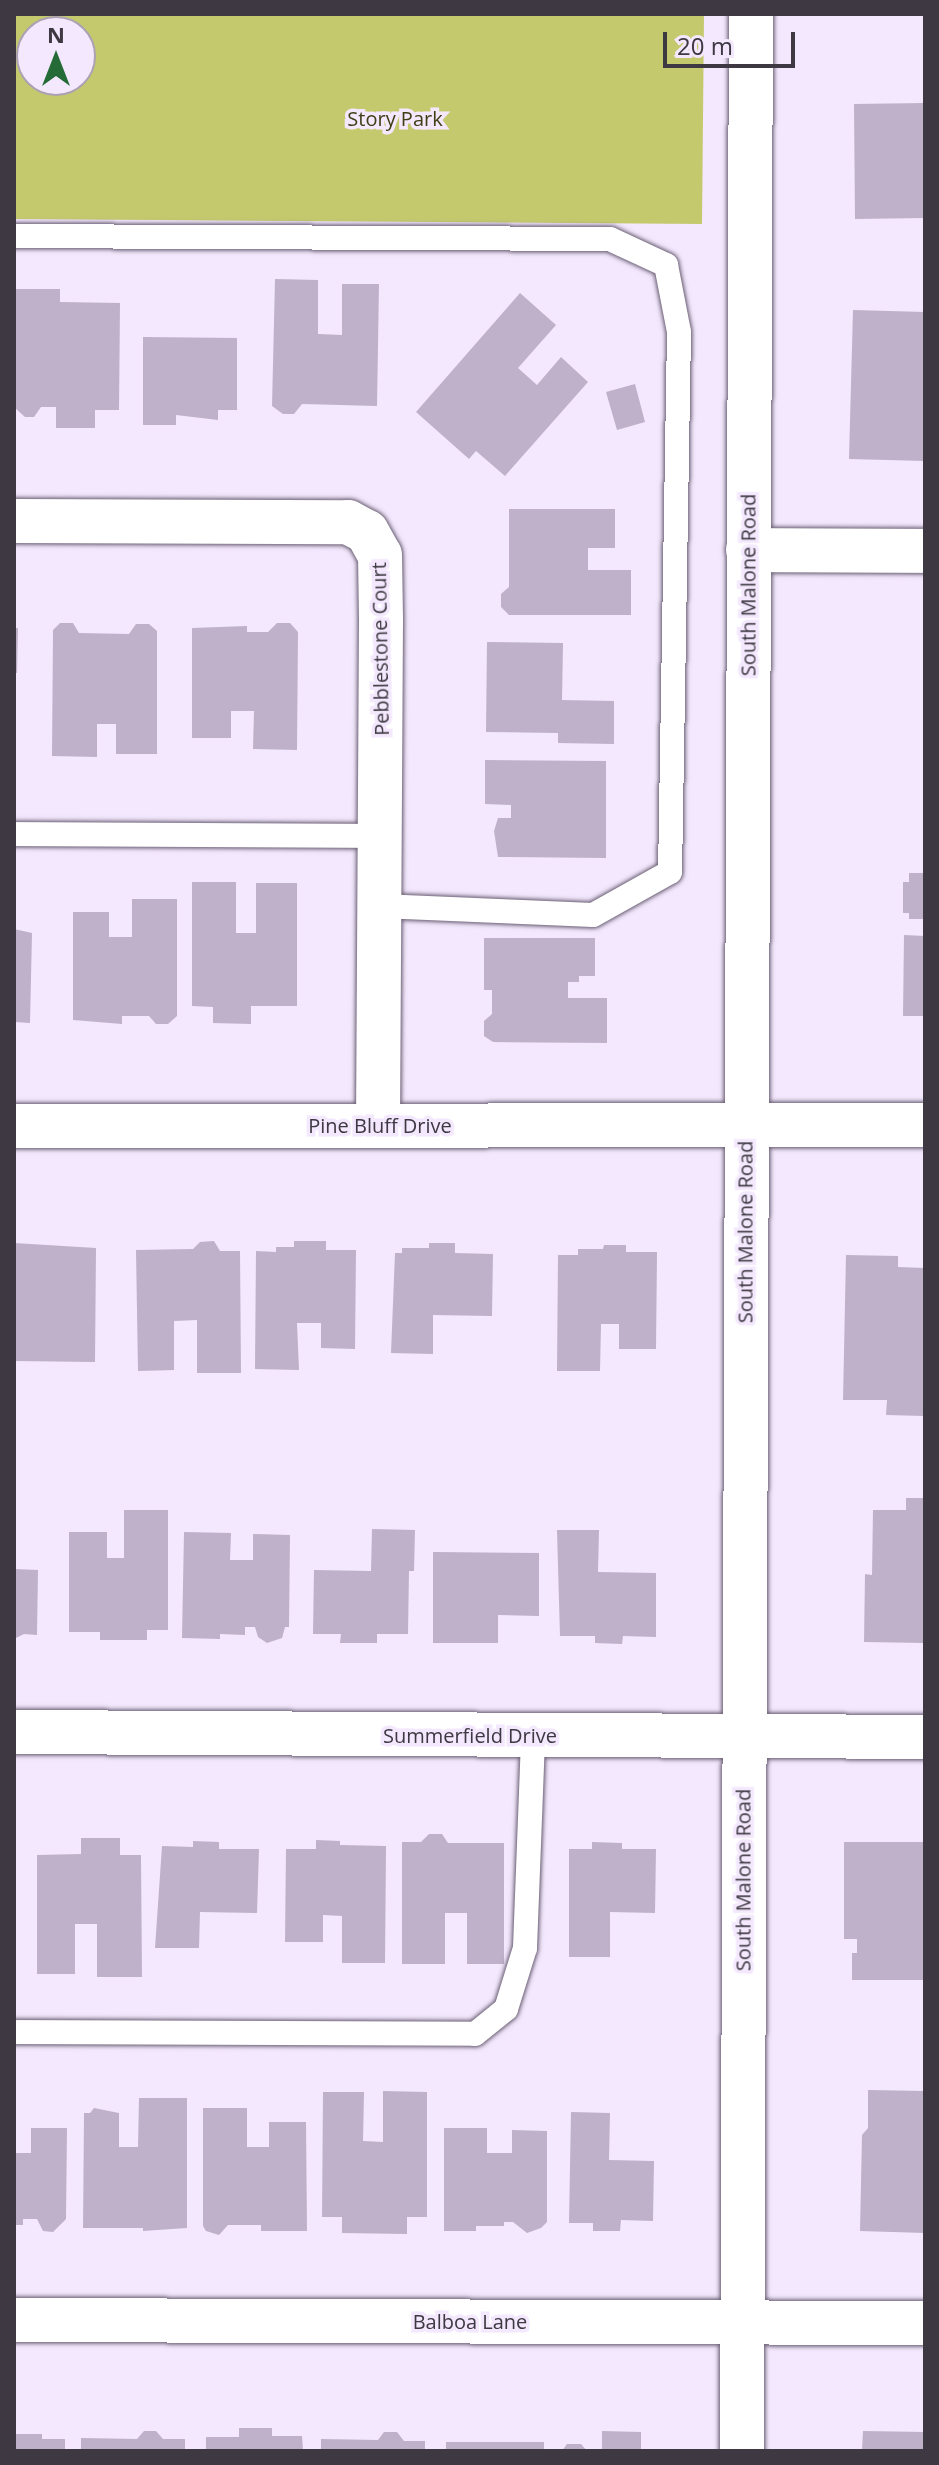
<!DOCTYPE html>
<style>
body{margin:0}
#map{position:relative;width:939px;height:2465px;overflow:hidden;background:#f3e8fd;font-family:"Open Sans",sans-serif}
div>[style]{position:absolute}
.green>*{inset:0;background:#c5c96e}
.building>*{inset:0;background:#beb1c9}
.roads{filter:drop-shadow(0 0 2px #6a5f74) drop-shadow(0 0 2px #6a5f74)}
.service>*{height:24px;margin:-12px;padding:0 12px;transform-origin:12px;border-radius:12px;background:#fff}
.minor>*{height:44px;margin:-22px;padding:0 22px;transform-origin:22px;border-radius:22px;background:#fff}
.tertiary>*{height:44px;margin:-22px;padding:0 22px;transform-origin:22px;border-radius:22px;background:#fff}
span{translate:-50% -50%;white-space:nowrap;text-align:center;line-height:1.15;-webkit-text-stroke:7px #f3e8fd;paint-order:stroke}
.park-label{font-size:20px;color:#3e3f15}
.street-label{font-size:20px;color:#3d3841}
.frame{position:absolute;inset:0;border:16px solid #3d3841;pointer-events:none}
.north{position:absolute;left:16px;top:16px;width:80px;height:80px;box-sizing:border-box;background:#f3e8fd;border:2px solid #aaa2b2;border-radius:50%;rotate:0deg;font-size:22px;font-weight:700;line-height:32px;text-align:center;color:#3d3841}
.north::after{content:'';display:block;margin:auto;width:28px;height:36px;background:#246b37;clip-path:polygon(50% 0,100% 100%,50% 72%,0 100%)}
.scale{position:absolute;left:663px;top:32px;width:132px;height:36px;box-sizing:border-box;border:4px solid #3d3841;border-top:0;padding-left:10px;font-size:24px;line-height:28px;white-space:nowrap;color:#3d3841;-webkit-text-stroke:6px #f3e8fd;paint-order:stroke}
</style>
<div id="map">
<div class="green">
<div style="clip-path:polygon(evenodd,14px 14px,704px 14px,702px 224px,14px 219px,14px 14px,32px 32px,80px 32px,80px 80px,32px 80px,32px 32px)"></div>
</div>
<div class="building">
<div style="clip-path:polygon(925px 103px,925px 218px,855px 219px,854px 104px)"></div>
<div style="clip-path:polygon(275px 279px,318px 280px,318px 334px,342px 335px,342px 284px,379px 284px,377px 406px,302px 404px,294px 414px,283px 414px,272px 406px)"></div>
<div style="clip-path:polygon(14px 289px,60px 289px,60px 302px,120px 303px,119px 410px,95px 410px,95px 428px,56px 428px,56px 407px,41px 407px,34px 417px,25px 417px,14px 407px)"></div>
<div style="clip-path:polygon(520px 293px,556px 325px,518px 368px,537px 385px,561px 357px,588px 382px,505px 476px,476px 451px,469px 459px,416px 412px)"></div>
<div style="clip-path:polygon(853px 310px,925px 312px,925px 461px,849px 459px)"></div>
<div style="clip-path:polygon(143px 337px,237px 338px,237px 410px,218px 410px,218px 420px,176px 415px,176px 425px,143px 425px)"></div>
<div style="clip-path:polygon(635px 384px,645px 422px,617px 430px,606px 392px)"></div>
<div style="clip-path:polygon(509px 509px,615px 509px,615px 548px,588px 548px,588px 570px,631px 570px,631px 615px,509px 615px,501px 607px,501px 594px,509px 587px)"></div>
<div style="clip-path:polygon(60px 623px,73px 623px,79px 633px,129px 634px,136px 624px,149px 624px,157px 631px,157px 754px,116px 754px,116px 724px,97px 724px,97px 757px,52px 756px,53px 630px)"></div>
<div style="clip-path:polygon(277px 623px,290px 623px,298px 632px,297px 750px,253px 749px,254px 711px,231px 711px,231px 738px,192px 738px,192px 628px,247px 626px,247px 632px,268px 632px)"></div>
<div style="clip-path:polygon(14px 628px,18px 628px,17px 673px,14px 673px)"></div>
<div style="clip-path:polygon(487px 642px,563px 643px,562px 700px,614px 701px,614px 744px,558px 743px,558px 733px,486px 732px)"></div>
<div style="clip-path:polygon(485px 760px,606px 761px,606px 858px,498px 857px,494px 831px,498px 818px,511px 818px,511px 805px,485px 804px)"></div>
<div style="clip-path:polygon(909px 873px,925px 873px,925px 919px,909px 919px,909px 913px,903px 913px,903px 882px,909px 882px)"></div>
<div style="clip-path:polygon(192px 882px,236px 882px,236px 933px,256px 933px,256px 883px,297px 883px,297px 1006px,251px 1006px,251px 1024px,213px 1023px,213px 1007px,192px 1006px)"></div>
<div style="clip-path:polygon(132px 899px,177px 899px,177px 1016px,168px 1024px,156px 1024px,149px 1016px,122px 1016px,122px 1024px,73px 1020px,73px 912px,109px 912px,109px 937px,132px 937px)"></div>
<div style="clip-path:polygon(14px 929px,32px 933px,30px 1023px,14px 1022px)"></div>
<div style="clip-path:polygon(904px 935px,925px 936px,925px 1016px,903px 1016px)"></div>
<div style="clip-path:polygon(484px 938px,595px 938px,595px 976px,579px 976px,579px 982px,568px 982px,568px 998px,607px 998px,607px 1043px,493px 1042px,484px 1036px,484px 1021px,492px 1014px,492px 990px,484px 990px)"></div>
<div style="clip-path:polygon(214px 1241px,220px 1251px,240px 1251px,241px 1373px,197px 1373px,197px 1320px,174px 1321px,174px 1370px,138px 1371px,136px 1250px,193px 1249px,200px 1242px)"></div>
<div style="clip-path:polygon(294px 1241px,326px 1241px,326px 1250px,356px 1250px,355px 1349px,321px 1348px,321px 1323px,297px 1323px,299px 1370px,255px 1369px,256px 1251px,276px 1252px,276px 1247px,294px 1247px)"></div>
<div style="clip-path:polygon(14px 1243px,96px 1248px,95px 1362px,14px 1361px)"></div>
<div style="clip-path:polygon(429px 1243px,455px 1243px,455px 1253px,493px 1254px,492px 1316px,433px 1315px,433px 1354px,391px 1353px,395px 1253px,402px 1253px,402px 1248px,429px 1248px)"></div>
<div style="clip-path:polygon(604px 1245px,626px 1245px,626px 1252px,657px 1252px,656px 1349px,619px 1349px,619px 1324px,601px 1324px,600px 1371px,557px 1371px,558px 1255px,578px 1255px,578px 1249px,603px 1249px)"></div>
<div style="clip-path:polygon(846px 1255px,898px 1256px,898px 1267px,925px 1268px,925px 1416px,886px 1415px,887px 1400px,843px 1400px)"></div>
<div style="clip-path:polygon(906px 1498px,925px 1498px,925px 1643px,864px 1642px,865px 1574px,872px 1575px,873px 1510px,906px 1510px)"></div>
<div style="clip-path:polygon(124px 1510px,168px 1510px,168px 1630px,147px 1630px,147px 1640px,100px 1640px,100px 1632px,69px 1632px,69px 1532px,107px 1532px,107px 1558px,124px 1558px)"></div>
<div style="clip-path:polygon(372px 1529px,415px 1530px,414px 1571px,409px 1571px,408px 1634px,377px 1634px,377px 1643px,340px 1643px,341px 1634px,313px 1634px,314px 1570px,371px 1571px)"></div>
<div style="clip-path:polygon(557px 1530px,599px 1530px,598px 1572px,656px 1573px,656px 1637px,623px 1636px,622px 1644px,595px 1643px,595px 1636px,560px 1636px)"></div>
<div style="clip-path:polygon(184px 1532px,231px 1533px,230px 1560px,253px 1560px,253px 1534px,290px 1535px,289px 1627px,285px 1627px,282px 1638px,267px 1643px,258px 1637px,255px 1627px,245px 1627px,245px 1635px,220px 1634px,220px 1639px,182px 1638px)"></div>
<div style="clip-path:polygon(433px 1552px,539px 1553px,539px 1616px,498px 1615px,498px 1643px,433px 1643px)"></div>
<div style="clip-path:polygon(14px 1569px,38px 1570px,37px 1635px,24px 1634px,14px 1639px)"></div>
<div style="clip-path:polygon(429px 1834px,442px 1834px,448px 1843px,504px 1843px,504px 1964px,467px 1964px,467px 1913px,445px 1913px,445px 1964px,402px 1964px,402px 1842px,421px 1842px)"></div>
<div style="clip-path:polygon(81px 1838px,120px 1838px,120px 1855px,141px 1855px,142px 1977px,97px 1977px,97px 1924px,75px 1924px,75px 1974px,37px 1974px,37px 1855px,81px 1854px)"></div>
<div style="clip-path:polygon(316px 1840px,340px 1841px,340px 1845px,386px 1846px,385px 1963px,342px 1963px,342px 1916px,323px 1915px,323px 1942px,285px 1942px,286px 1849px,316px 1849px)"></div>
<div style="clip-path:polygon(193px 1841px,219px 1842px,219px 1849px,259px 1849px,257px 1913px,200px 1912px,199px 1948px,155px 1948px,162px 1846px,193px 1847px)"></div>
<div style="clip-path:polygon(592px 1842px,622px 1843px,622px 1849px,656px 1849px,655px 1913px,610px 1912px,610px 1957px,569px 1957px,569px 1849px,592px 1849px)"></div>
<div style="clip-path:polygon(844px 1842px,925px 1842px,925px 1980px,852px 1980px,852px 1953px,857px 1953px,857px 1939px,844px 1939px)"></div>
<div style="clip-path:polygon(868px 2090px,925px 2091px,925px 2233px,860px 2231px,862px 2135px,868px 2128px)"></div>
<div style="clip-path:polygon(383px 2091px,427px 2092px,427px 2217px,407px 2217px,407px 2234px,342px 2233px,342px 2217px,322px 2217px,323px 2092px,364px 2092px,363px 2141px,383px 2142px)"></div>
<div style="clip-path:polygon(139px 2098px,187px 2098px,187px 2228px,143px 2231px,143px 2228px,83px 2228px,84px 2113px,90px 2113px,94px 2108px,119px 2113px,119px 2147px,138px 2147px)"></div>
<div style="clip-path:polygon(203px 2108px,247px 2108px,247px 2147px,269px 2147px,269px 2122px,306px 2122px,307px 2231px,261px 2231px,261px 2225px,228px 2225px,219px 2235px,206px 2231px,203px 2226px)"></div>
<div style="clip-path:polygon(571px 2112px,610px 2113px,609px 2160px,654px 2161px,653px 2221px,621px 2220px,620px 2231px,593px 2231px,593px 2223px,569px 2223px)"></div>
<div style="clip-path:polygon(31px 2128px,67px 2128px,66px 2219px,53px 2232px,43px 2231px,37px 2219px,23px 2219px,23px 2225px,14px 2225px,14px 2153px,31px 2153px)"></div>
<div style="clip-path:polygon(444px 2128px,487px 2128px,487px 2153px,512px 2153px,512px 2130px,547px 2131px,547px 2222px,541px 2228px,527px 2233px,513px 2222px,504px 2222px,504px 2226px,476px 2226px,476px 2231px,444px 2231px)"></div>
<div style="clip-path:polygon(239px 2428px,272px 2428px,272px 2436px,302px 2436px,303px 2451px,206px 2451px,206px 2437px,239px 2437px)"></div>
<div style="clip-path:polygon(144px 2431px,156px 2431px,163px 2439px,185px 2439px,185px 2451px,81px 2451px,81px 2438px,137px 2439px)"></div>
<div style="clip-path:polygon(602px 2431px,641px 2432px,641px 2451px,602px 2451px)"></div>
<div style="clip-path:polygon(863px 2431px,925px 2432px,925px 2451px,862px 2451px)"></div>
<div style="clip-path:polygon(384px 2432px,397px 2432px,404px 2441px,425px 2441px,425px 2451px,321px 2451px,321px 2439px,378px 2440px)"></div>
<div style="clip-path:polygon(14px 2434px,42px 2434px,42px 2439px,65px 2439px,65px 2451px,14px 2451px)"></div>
<div style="clip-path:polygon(446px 2442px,544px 2442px,544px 2451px,446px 2451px)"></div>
<div style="clip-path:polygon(567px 2444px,581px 2444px,587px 2451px,562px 2451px)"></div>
</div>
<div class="roads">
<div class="service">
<div style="left:14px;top:236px;width:596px;rotate:0.29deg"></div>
<div style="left:610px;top:239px;width:62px;rotate:24.9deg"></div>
<div style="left:666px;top:265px;width:68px;rotate:79deg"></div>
<div style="left:679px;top:332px;width:540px;rotate:90.95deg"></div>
<div style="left:670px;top:872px;width:88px;rotate:150.8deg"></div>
<div style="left:593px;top:915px;width:213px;rotate:-177.6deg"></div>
<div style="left:14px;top:834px;width:366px;rotate:0.3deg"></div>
<div style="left:14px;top:2032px;width:461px;rotate:0.2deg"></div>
<div style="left:475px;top:2034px;width:40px;rotate:-39deg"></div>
<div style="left:506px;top:2009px;width:64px;rotate:-72.7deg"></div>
<div style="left:525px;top:1948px;width:213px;rotate:-87.8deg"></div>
</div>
<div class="minor">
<div style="left:14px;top:521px;width:334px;rotate:0.2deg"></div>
<div style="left:348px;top:522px;width:21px;rotate:28deg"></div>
<div style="left:367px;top:532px;width:26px;rotate:61deg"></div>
<div style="left:380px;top:555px;width:65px;rotate:89.1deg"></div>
<div style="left:381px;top:620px;width:505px;rotate:90.34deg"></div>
<div style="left:748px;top:550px;width:177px;rotate:0.3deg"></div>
<div style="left:14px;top:1732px;width:911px;rotate:0.31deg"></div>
<div style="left:14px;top:2320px;width:911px;rotate:0.19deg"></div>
</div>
<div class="tertiary">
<div style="left:14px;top:1126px;width:911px;rotate:-0.06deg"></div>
<div style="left:742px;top:2451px;width:2437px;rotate:-89.79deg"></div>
</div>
</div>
<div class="park-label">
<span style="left:395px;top:118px">Story Park</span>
</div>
<div class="street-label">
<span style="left:748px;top:585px;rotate:-90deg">South Malone Road</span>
<span style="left:380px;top:649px;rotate:-91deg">Pebblestone Court</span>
<span style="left:380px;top:1125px">Pine Bluff Drive</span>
<span style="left:745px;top:1232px;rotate:-90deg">South Malone Road</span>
<span style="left:470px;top:1735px">Summerfield Drive</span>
<span style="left:743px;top:1880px;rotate:-90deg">South Malone Road</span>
<span style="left:470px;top:2321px">Balboa Lane</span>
</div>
<div class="frame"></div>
<div class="north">N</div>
<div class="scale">20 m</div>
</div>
